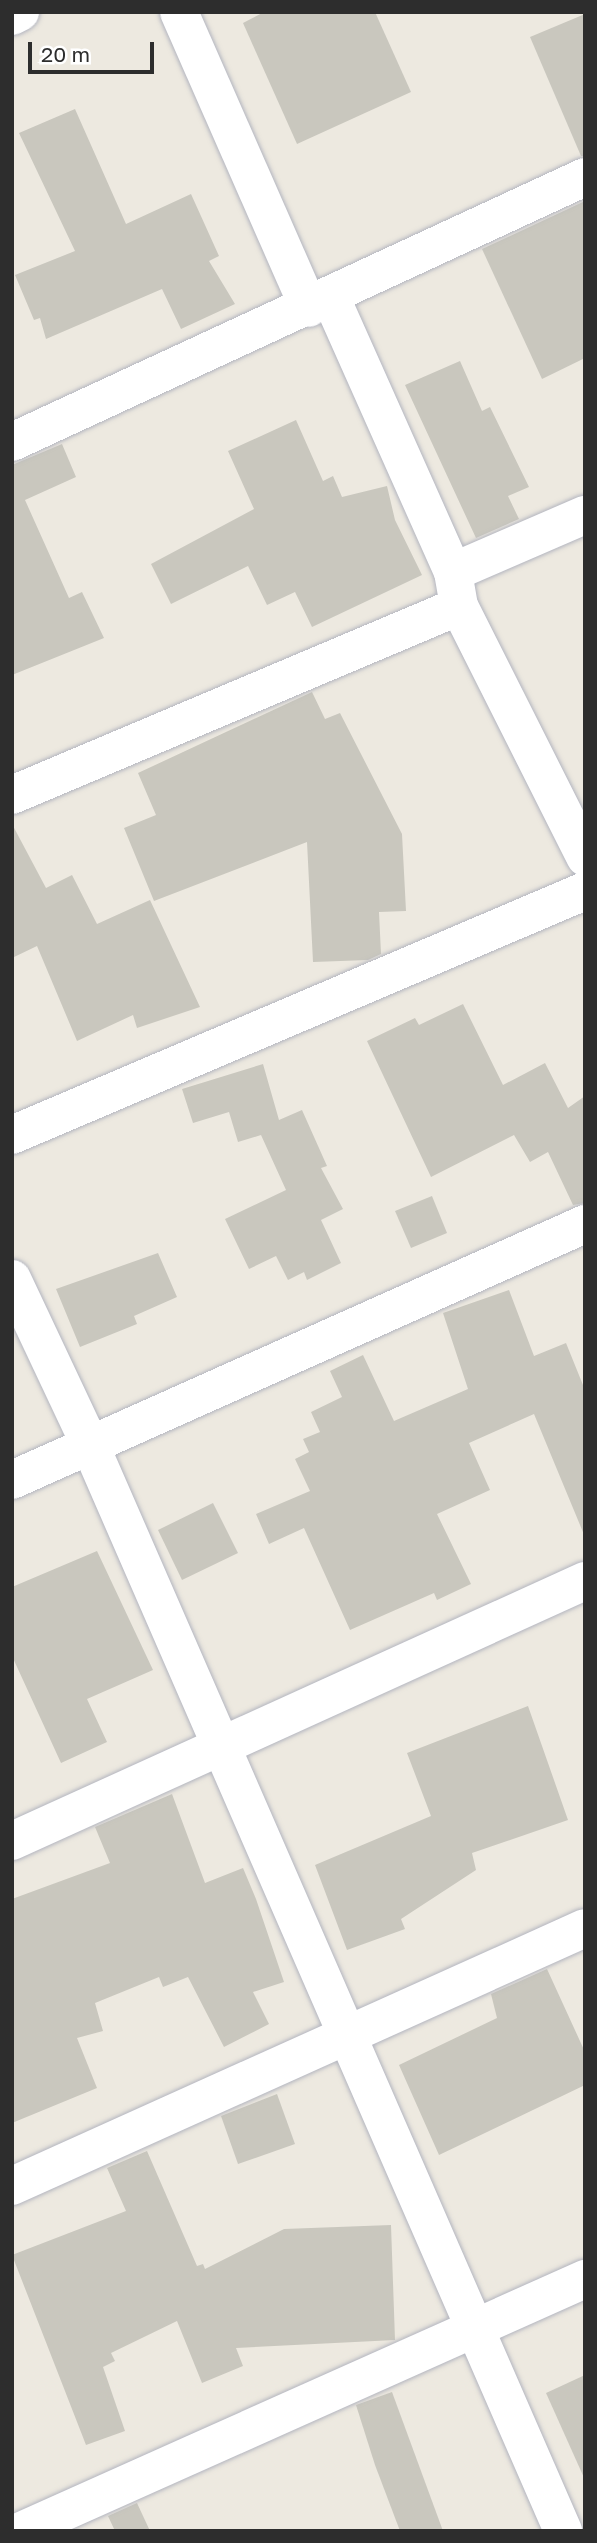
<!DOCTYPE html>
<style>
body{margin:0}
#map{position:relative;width:597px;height:2543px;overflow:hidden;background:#ede9e0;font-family:"Golos Text",sans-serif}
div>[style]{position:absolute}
.building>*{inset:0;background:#c9c7be}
.roads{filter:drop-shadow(0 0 2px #b3b5bf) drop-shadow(0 0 2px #b3b5bf)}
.minor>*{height:38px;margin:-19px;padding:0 19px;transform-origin:19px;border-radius:19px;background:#fff}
span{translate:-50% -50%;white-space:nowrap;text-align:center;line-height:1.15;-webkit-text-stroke:7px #fff;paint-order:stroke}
.frame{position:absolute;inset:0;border:14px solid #2d2d2d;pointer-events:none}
.scale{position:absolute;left:28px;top:42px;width:126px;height:32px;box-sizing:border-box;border:4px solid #2d2d2d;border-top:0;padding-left:9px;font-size:21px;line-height:24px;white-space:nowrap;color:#2d2d2d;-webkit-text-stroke:5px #fff;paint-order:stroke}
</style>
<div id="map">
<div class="building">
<div style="clip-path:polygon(264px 12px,375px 12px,411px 92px,297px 144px,243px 23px)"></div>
<div style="clip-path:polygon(585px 14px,585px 156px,581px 156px,530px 37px)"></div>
<div style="clip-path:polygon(75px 109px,126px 224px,191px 194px,219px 256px,209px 261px,235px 304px,181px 329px,162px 289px,46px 339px,40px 318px,34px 320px,15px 275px,75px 251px,19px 133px)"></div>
<div style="clip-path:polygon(585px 201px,585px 358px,542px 379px,482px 249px)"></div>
<div style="clip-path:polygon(460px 361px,482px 411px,490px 407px,529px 487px,508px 496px,519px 519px,476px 538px,405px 385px)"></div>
<div style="clip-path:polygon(296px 420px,323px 481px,333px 476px,342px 497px,387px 486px,395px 520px,422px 575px,312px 627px,295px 592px,267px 605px,248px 566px,171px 604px,151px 564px,254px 509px,228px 451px)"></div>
<div style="clip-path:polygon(62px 444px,76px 477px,25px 500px,69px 598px,82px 592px,104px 638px,12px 675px,12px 465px)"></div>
<div style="clip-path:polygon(312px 692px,325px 719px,340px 713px,402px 834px,406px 911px,379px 912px,381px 954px,368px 960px,313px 962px,307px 842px,154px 901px,124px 828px,156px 815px,138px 773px)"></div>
<div style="clip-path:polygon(12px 824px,46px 888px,72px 875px,97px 924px,150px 900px,200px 1007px,137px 1028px,133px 1015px,77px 1041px,37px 946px,12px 958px)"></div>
<div style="clip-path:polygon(463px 1004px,503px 1085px,545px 1063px,568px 1108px,585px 1096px,585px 1203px,573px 1205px,548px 1152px,530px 1162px,514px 1135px,431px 1177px,367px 1041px,415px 1018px,419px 1025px)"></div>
<div style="clip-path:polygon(263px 1064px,279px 1120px,302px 1110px,327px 1166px,321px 1168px,343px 1209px,321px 1220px,341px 1263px,307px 1280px,304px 1272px,288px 1280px,276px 1256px,249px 1269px,225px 1219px,286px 1190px,261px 1135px,238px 1142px,229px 1112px,193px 1123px,182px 1089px)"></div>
<div style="clip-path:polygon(432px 1196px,447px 1233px,411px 1248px,395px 1211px)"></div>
<div style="clip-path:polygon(158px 1253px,177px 1297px,134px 1316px,137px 1324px,80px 1347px,56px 1289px)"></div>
<div style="clip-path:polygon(509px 1290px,534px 1356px,566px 1343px,585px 1390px,585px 1537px,534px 1414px,469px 1443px,490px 1490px,437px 1514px,471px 1584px,437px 1600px,434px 1593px,350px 1630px,304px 1528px,269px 1544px,256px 1514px,310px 1491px,295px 1459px,309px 1452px,303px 1439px,320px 1432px,311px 1412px,342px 1397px,330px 1371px,363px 1355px,394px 1421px,468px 1389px,443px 1313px)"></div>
<div style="clip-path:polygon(213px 1503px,238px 1553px,182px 1580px,158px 1530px)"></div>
<div style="clip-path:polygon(97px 1551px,153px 1670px,87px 1699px,107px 1742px,61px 1763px,12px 1656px,12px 1587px)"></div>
<div style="clip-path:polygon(528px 1706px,568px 1820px,472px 1853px,476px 1870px,401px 1919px,405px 1929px,347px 1950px,315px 1865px,431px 1816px,407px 1753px)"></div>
<div style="clip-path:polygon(172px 1794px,205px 1883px,243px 1868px,256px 1899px,284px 1982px,253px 1992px,269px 2024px,224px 2047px,188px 1977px,163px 1987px,159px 1977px,95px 2003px,103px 2031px,77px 2038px,97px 2088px,12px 2123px,12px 1899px,110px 1863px,95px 1827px)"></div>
<div style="clip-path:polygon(547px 1969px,585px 2052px,585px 2085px,439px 2155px,399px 2065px,497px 2018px,491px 1994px)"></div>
<div style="clip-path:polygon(277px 2094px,295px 2144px,238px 2164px,221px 2116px)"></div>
<div style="clip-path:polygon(147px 2151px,197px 2266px,203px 2264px,205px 2269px,284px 2229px,391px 2225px,395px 2340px,236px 2348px,243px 2366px,202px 2383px,177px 2321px,111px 2353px,115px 2361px,103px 2367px,125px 2431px,86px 2445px,12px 2255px,126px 2211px,107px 2168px)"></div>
<div style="clip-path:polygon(585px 2375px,585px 2480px,546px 2393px)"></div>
<div style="clip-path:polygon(392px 2392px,443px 2531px,400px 2531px,375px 2465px,356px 2405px)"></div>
<div style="clip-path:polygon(137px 2503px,150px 2531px,115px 2531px,108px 2516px)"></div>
</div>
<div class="roads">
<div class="minor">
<div style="left:179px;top:12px;width:323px;rotate:66.3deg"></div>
<div style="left:12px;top:16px;width:9px;rotate:-27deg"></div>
<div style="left:331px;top:298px;width:300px;rotate:66deg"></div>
<div style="left:453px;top:572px;width:35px;rotate:80deg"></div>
<div style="left:459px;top:606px;width:281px;rotate:63.3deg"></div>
<div style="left:12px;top:442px;width:631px;rotate:-24.82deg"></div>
<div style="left:453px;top:572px;width:144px;rotate:-23.4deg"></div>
<div style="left:12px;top:795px;width:485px;rotate:-22.9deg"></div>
<div style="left:12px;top:1135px;width:623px;rotate:-23.07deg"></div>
<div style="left:12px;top:1279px;width:183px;rotate:64.8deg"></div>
<div style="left:90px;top:1445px;width:1185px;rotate:66.46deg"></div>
<div style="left:12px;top:1480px;width:628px;rotate:-24.07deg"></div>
<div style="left:12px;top:1841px;width:629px;rotate:-24.41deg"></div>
<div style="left:12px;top:2186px;width:628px;rotate:-24.24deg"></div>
<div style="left:21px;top:2531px;width:618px;rotate:-24.08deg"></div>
</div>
</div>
<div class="frame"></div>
<div class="scale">20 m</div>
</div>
